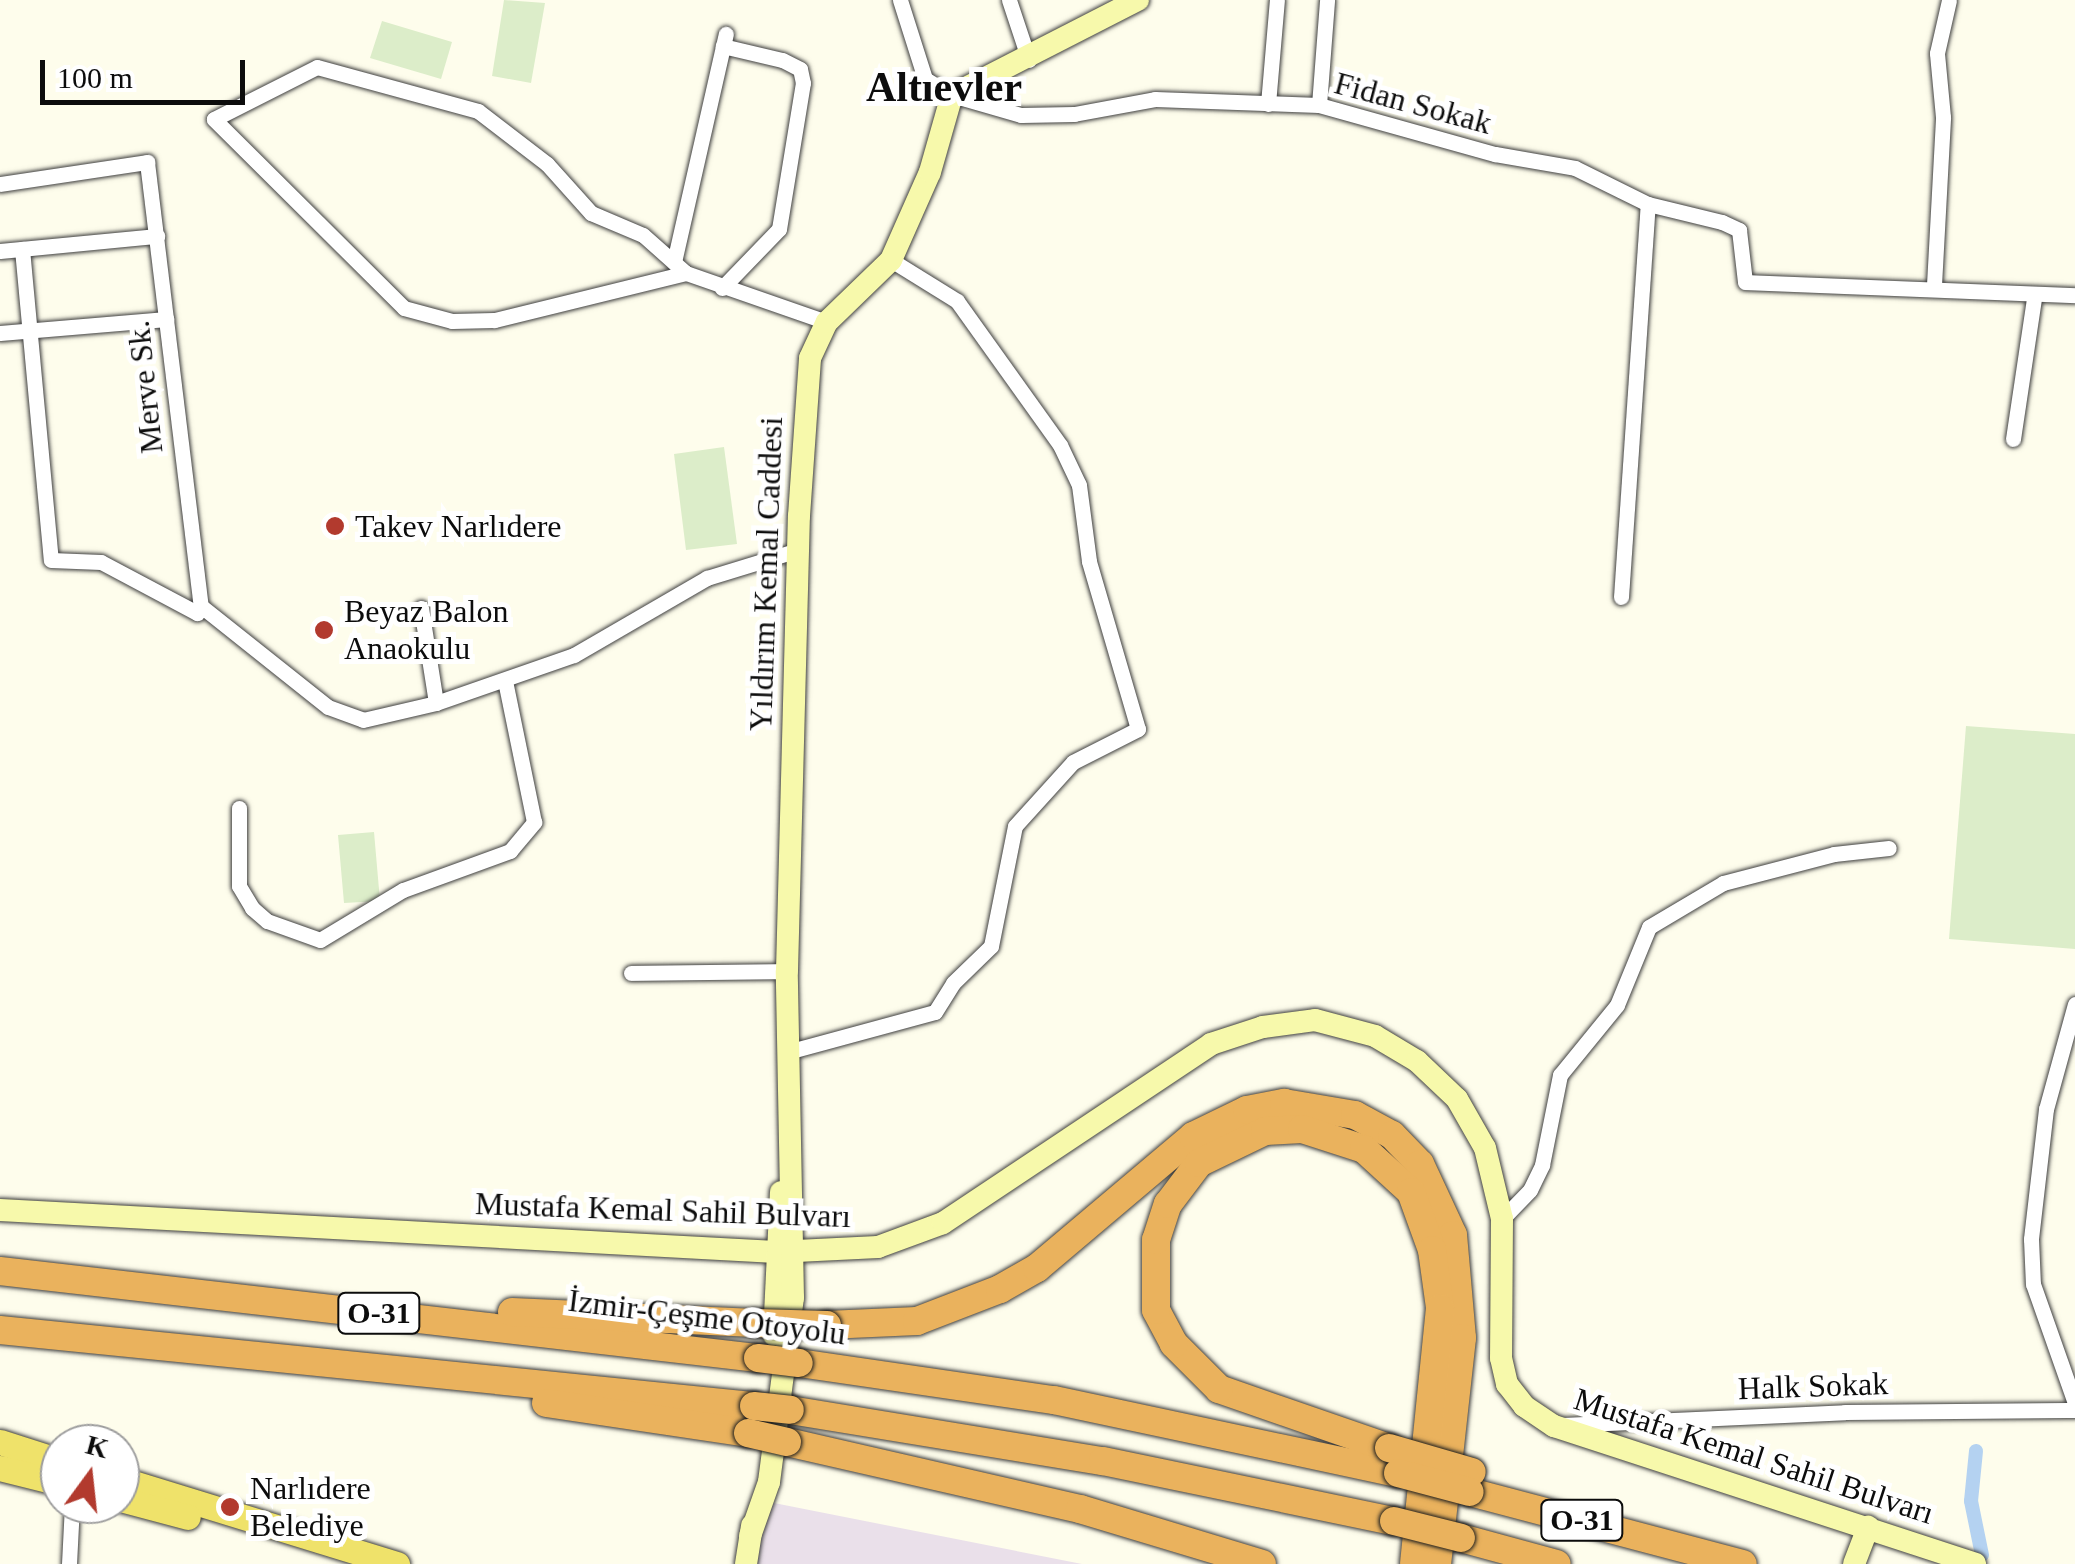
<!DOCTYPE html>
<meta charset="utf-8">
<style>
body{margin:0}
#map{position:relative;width:2075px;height:1564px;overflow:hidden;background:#fefdec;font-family:Georgia,serif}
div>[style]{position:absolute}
.industrial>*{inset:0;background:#eae0ea}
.pitch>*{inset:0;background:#dcedc9}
.canal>*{height:14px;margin:-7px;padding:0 7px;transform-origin:7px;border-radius:7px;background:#b4d2f1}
.roads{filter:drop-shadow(0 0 2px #3f3f3f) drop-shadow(0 0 2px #3f3f3f)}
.street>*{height:15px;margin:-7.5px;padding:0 7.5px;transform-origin:7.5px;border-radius:7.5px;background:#fff}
.secondary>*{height:22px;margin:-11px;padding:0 11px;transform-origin:11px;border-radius:11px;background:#f7f9ab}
.primary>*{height:25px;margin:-12.5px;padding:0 12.5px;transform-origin:12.5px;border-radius:12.5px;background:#efe26a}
.highway>*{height:28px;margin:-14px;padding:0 14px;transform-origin:14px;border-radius:14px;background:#eab25d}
.bridges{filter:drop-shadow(0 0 2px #1d1d1d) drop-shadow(0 0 2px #1d1d1d)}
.highway-bridge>*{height:28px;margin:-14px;padding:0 14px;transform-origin:14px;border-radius:14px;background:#eab25d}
.dots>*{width:28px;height:28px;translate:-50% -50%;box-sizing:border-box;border:5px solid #fff;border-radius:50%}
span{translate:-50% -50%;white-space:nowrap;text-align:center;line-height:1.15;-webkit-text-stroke:10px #fff;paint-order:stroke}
.shield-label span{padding:2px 8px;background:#fff;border:2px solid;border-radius:8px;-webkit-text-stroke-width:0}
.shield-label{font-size:30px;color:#0c0c0c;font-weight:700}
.street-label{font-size:32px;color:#0c0c0c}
.poi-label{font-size:32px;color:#0c0c0c}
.left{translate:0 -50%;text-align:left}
.district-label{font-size:42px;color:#0c0c0c;font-weight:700}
.north{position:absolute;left:40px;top:1424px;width:100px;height:100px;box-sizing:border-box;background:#fff;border:2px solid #9e9e9e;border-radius:50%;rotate:15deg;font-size:28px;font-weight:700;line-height:40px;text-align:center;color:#0c0c0c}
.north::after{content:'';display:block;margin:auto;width:35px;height:45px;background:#b23a2e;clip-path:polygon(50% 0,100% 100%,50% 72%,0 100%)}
.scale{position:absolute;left:40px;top:60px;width:205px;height:45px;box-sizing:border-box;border:5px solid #0c0c0c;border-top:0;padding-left:12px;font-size:30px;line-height:35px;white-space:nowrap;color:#0c0c0c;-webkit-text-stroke:8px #fff;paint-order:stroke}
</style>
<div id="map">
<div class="industrial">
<div style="clip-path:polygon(774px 1503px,1082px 1564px,754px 1564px,759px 1526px)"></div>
</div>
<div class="pitch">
<div style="clip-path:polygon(504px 0,545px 3px,531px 83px,492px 76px)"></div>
<div style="clip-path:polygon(382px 21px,452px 42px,441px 79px,370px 58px)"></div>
<div style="clip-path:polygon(724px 447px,737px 544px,686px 550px,674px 454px)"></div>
<div style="clip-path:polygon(1966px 726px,2075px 734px,2075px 949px,1949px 939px)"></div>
<div style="clip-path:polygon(374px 832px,380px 901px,344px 903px,338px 835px)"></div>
</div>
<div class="canal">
<div style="left:1976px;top:1451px;width:50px;rotate:95.7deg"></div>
<div style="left:1971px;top:1501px;width:55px;rotate:78.5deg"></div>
</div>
<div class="roads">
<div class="street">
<div style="left:900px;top:0;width:83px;rotate:72.4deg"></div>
<div style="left:925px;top:79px;width:31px;rotate:31deg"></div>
<div style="left:952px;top:95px;width:72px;rotate:16.2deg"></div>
<div style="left:1021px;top:115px;width:53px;rotate:-1.1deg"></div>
<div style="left:1074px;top:114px;width:82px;rotate:-10.5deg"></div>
<div style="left:1155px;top:99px;width:164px;rotate:2.1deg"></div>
<div style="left:1319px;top:105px;width:183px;rotate:15.6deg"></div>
<div style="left:1495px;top:154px;width:81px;rotate:9.9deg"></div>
<div style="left:1575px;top:168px;width:81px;rotate:26.3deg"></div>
<div style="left:1648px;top:204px;width:76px;rotate:13.7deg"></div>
<div style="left:1722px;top:222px;width:19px;rotate:25deg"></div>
<div style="left:1739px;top:230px;width:52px;rotate:83.4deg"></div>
<div style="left:1745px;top:282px;width:330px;rotate:2.3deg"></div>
<div style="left:1009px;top:0;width:63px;rotate:71.6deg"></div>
<div style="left:1268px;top:104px;width:104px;rotate:-85.1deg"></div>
<div style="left:1319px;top:105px;width:105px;rotate:-85.6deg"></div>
<div style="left:0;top:184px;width:149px;rotate:-8.5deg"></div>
<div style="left:147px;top:162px;width:447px;rotate:83.1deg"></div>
<div style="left:22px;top:249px;width:312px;rotate:84.7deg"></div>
<div style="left:51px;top:560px;width:50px;rotate:2.3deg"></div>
<div style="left:101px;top:562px;width:109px;rotate:28deg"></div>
<div style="left:197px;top:613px;width:8px;rotate:-60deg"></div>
<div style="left:0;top:251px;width:158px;rotate:-5.5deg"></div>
<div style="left:674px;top:262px;width:234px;rotate:-77.2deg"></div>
<div style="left:686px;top:273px;width:198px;rotate:166.2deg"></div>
<div style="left:494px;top:320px;width:42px;rotate:178.6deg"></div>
<div style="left:452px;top:321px;width:50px;rotate:-164.8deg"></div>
<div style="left:404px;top:308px;width:268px;rotate:-135.2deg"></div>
<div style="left:214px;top:119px;width:115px;rotate:-26.8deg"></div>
<div style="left:317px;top:67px;width:167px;rotate:15.3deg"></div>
<div style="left:478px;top:111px;width:87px;rotate:37.5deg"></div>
<div style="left:547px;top:164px;width:66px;rotate:48.1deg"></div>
<div style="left:591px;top:213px;width:56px;rotate:22.9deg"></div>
<div style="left:643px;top:235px;width:57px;rotate:41.5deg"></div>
<div style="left:686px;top:273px;width:149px;rotate:19.2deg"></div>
<div style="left:1934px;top:285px;width:168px;rotate:-86.9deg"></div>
<div style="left:1943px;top:117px;width:64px;rotate:-95.4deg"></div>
<div style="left:1937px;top:53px;width:54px;rotate:-77.2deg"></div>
<div style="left:722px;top:288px;width:82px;rotate:-46deg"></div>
<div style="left:779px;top:229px;width:148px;rotate:-80.7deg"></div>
<div style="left:803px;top:83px;width:14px;rotate:-102deg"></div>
<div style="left:800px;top:69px;width:20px;rotate:-153deg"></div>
<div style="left:782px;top:60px;width:61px;rotate:-166.7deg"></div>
<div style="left:0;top:333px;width:167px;rotate:-4.8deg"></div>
<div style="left:2013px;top:439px;width:143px;rotate:-81.5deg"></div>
<div style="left:1621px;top:597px;width:394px;rotate:-86.1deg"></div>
<div style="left:201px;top:606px;width:162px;rotate:38.5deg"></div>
<div style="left:328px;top:707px;width:37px;rotate:20deg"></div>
<div style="left:363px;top:720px;width:75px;rotate:-13.1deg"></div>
<div style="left:436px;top:703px;width:146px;rotate:-19.2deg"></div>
<div style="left:574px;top:655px;width:154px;rotate:-30.1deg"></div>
<div style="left:707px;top:578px;width:95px;rotate:-17.1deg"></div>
<div style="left:421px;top:608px;width:96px;rotate:81deg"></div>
<div style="left:239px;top:808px;width:78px;rotate:90deg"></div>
<div style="left:239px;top:886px;width:26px;rotate:59deg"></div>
<div style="left:252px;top:908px;width:20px;rotate:41deg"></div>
<div style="left:267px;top:921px;width:56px;rotate:19.7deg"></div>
<div style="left:320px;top:940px;width:97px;rotate:-31.1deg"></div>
<div style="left:403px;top:890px;width:114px;rotate:-20deg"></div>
<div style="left:510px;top:851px;width:38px;rotate:-50deg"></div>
<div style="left:534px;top:822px;width:144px;rotate:-101.6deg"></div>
<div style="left:631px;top:973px;width:156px;rotate:-0.7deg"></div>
<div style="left:2075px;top:1004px;width:109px;rotate:105.4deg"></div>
<div style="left:2046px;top:1109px;width:131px;rotate:96.6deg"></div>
<div style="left:2031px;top:1239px;width:45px;rotate:87.5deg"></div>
<div style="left:2033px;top:1284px;width:126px;rotate:70.6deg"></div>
<div style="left:791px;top:1051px;width:149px;rotate:-15.2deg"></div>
<div style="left:935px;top:1012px;width:34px;rotate:-58deg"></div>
<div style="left:953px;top:983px;width:53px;rotate:-44.2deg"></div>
<div style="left:991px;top:946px;width:122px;rotate:-78.7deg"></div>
<div style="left:1015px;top:826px;width:86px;rotate:-47.8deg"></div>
<div style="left:1073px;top:762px;width:73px;rotate:-26.9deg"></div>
<div style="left:1138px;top:729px;width:175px;rotate:-106.3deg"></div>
<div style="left:1089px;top:561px;width:77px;rotate:-97.5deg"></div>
<div style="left:1079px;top:485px;width:44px;rotate:-115.4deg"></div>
<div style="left:1060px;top:445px;width:177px;rotate:-125.6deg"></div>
<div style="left:957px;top:301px;width:78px;rotate:-148.2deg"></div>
<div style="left:1502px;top:1219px;width:40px;rotate:-46deg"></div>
<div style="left:1530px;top:1190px;width:28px;rotate:-64deg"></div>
<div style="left:1542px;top:1165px;width:92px;rotate:-78.7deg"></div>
<div style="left:1560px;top:1075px;width:90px;rotate:-50.8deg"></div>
<div style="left:1617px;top:1005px;width:84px;rotate:-67.7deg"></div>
<div style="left:1649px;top:927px;width:86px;rotate:-30.7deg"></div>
<div style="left:1723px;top:883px;width:115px;rotate:-14.6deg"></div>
<div style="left:1834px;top:854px;width:55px;rotate:-6.2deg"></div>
<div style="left:1563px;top:1425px;width:282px;rotate:-2.6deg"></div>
<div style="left:1845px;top:1412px;width:230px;rotate:-0.5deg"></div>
<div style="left:69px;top:1564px;width:60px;rotate:-87.1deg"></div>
</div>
<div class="secondary">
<div style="left:0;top:1210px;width:777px;rotate:3.1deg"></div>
<div style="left:776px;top:1252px;width:102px;rotate:-2.8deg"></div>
<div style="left:878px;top:1247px;width:69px;rotate:-20.3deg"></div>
<div style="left:943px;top:1223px;width:322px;rotate:-33.7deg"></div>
<div style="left:1211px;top:1044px;width:55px;rotate:-18.1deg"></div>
<div style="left:1263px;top:1027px;width:52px;rotate:-7.7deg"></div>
<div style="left:1315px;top:1020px;width:62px;rotate:14.9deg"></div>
<div style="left:1375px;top:1036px;width:49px;rotate:30.8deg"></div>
<div style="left:1417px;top:1061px;width:55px;rotate:43.5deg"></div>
<div style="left:1457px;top:1099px;width:56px;rotate:60.3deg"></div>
<div style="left:1485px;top:1148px;width:73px;rotate:76.5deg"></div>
<div style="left:1502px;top:1219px;width:139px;rotate:90.4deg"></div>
<div style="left:1501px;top:1358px;width:27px;rotate:77deg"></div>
<div style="left:1507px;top:1384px;width:28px;rotate:52deg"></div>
<div style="left:1524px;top:1406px;width:36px;rotate:34deg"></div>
<div style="left:1554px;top:1426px;width:443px;rotate:18.1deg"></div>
<div style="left:774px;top:1335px;width:143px;rotate:-87.2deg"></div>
<div style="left:750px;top:1536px;width:57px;rotate:-70.6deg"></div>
<div style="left:769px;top:1482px;width:186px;rotate:-82.6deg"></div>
<div style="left:793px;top:1298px;width:327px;rotate:-91.1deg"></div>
<div style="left:787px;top:971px;width:455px;rotate:-88.5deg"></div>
<div style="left:799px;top:516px;width:158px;rotate:-86deg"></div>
<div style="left:810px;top:358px;width:40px;rotate:-65deg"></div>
<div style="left:827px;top:322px;width:89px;rotate:-44.1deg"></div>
<div style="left:891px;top:260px;width:96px;rotate:-66.1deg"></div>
<div style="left:930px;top:172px;width:80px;rotate:-74.1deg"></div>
<div style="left:952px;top:95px;width:209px;rotate:-27.1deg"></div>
<div style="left:746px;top:1564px;width:39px;rotate:-81deg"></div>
<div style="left:1854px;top:1564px;width:40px;rotate:-69deg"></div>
</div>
<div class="primary">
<div style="left:0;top:1442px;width:63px;rotate:17.6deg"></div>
<div style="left:0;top:1468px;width:62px;rotate:14deg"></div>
<div style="left:120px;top:1479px;width:290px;rotate:17.1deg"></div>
<div style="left:120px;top:1499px;width:70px;rotate:14.8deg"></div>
</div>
<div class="highway">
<div style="left:0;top:1271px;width:763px;rotate:6.55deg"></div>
<div style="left:512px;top:1312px;width:243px;rotate:2.6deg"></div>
<div style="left:827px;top:1325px;width:90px;rotate:-2.5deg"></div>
<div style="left:917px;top:1321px;width:89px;rotate:-21.1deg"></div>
<div style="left:1000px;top:1289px;width:43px;rotate:-29.6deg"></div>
<div style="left:1037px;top:1268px;width:204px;rotate:-40.2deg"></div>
<div style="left:1193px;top:1136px;width:60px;rotate:-25.7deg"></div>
<div style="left:1247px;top:1110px;width:38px;rotate:-11deg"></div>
<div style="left:1284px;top:1103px;width:72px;rotate:9.6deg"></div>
<div style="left:1355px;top:1115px;width:42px;rotate:28.4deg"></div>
<div style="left:1392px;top:1135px;width:40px;rotate:46deg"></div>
<div style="left:1420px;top:1164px;width:78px;rotate:65.1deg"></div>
<div style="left:1453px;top:1235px;width:103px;rotate:85deg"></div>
<div style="left:1462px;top:1338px;width:227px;rotate:96.3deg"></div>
<div style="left:0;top:1330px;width:758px;rotate:5.76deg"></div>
<div style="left:799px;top:1363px;width:258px;rotate:8.3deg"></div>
<div style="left:1054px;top:1400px;width:352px;rotate:12deg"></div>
<div style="left:546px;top:1403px;width:204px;rotate:8.4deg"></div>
<div style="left:790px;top:1410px;width:317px;rotate:9.3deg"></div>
<div style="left:1103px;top:1461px;width:297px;rotate:11.7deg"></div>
<div style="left:787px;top:1442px;width:301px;rotate:12.9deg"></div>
<div style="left:1080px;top:1509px;width:190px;rotate:16.8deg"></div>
<div style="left:1389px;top:1448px;width:180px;rotate:-160.9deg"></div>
<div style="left:1219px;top:1389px;width:64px;rotate:-135deg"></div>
<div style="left:1174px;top:1344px;width:38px;rotate:-118deg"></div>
<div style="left:1156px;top:1310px;width:70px;rotate:-90deg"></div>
<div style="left:1156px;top:1240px;width:38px;rotate:-72deg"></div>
<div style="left:1168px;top:1204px;width:51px;rotate:-52.9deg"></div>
<div style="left:1199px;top:1163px;width:73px;rotate:-25.9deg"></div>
<div style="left:1265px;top:1131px;width:37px;rotate:-3deg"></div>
<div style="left:1302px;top:1129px;width:65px;rotate:17.9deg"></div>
<div style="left:1364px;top:1149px;width:64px;rotate:42.5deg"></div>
<div style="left:1411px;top:1192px;width:62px;rotate:70.1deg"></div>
<div style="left:1432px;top:1250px;width:59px;rotate:82.1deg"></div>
<div style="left:1440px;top:1308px;width:257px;rotate:95.8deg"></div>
<div style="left:1470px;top:1492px;width:282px;rotate:14.8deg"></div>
<div style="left:1461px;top:1538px;width:99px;rotate:15.2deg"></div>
</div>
</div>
<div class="bridges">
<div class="highway-bridge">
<div style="left:755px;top:1323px;width:72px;rotate:1.6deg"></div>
<div style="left:758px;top:1358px;width:41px;rotate:7deg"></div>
<div style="left:754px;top:1406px;width:36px;rotate:6deg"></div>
<div style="left:748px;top:1433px;width:40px;rotate:13deg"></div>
<div style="left:1389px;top:1448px;width:86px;rotate:16.1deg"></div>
<div style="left:1398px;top:1473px;width:74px;rotate:14.8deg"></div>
<div style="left:1394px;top:1521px;width:69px;rotate:14.2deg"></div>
</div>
</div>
<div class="dots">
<div style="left:335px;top:526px;background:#b23a2e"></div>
<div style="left:324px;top:630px;background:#b23a2e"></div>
<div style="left:230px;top:1507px;background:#b23a2e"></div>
</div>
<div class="shield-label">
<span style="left:379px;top:1313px">O-31</span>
<span style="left:1582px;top:1520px">O-31</span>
</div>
<div class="street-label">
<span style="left:1413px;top:103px;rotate:15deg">Fidan Sokak</span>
<span style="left:145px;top:387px;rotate:-96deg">Merve Sk.</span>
<span style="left:766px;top:574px;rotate:-88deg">Yıldırım Kemal Caddesi</span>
<span style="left:663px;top:1210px;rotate:2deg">Mustafa Kemal Sahil Bulvarı</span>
<span style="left:707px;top:1317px;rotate:7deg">İzmir-Çeşme Otoyolu</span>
<span style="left:1813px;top:1386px;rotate:-2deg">Halk Sokak</span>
<span style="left:1754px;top:1456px;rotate:18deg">Mustafa Kemal Sahil Bulvarı</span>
</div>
<div class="poi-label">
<span class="left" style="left:355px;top:526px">Takev Narlıdere</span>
<span class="left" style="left:344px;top:630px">Beyaz Balon<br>Anaokulu</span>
<span class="left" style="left:250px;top:1507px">Narlıdere<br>Belediye</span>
</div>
<div class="district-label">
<span style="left:944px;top:87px">Altıevler</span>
</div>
<div class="north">K</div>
<div class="scale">100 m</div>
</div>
